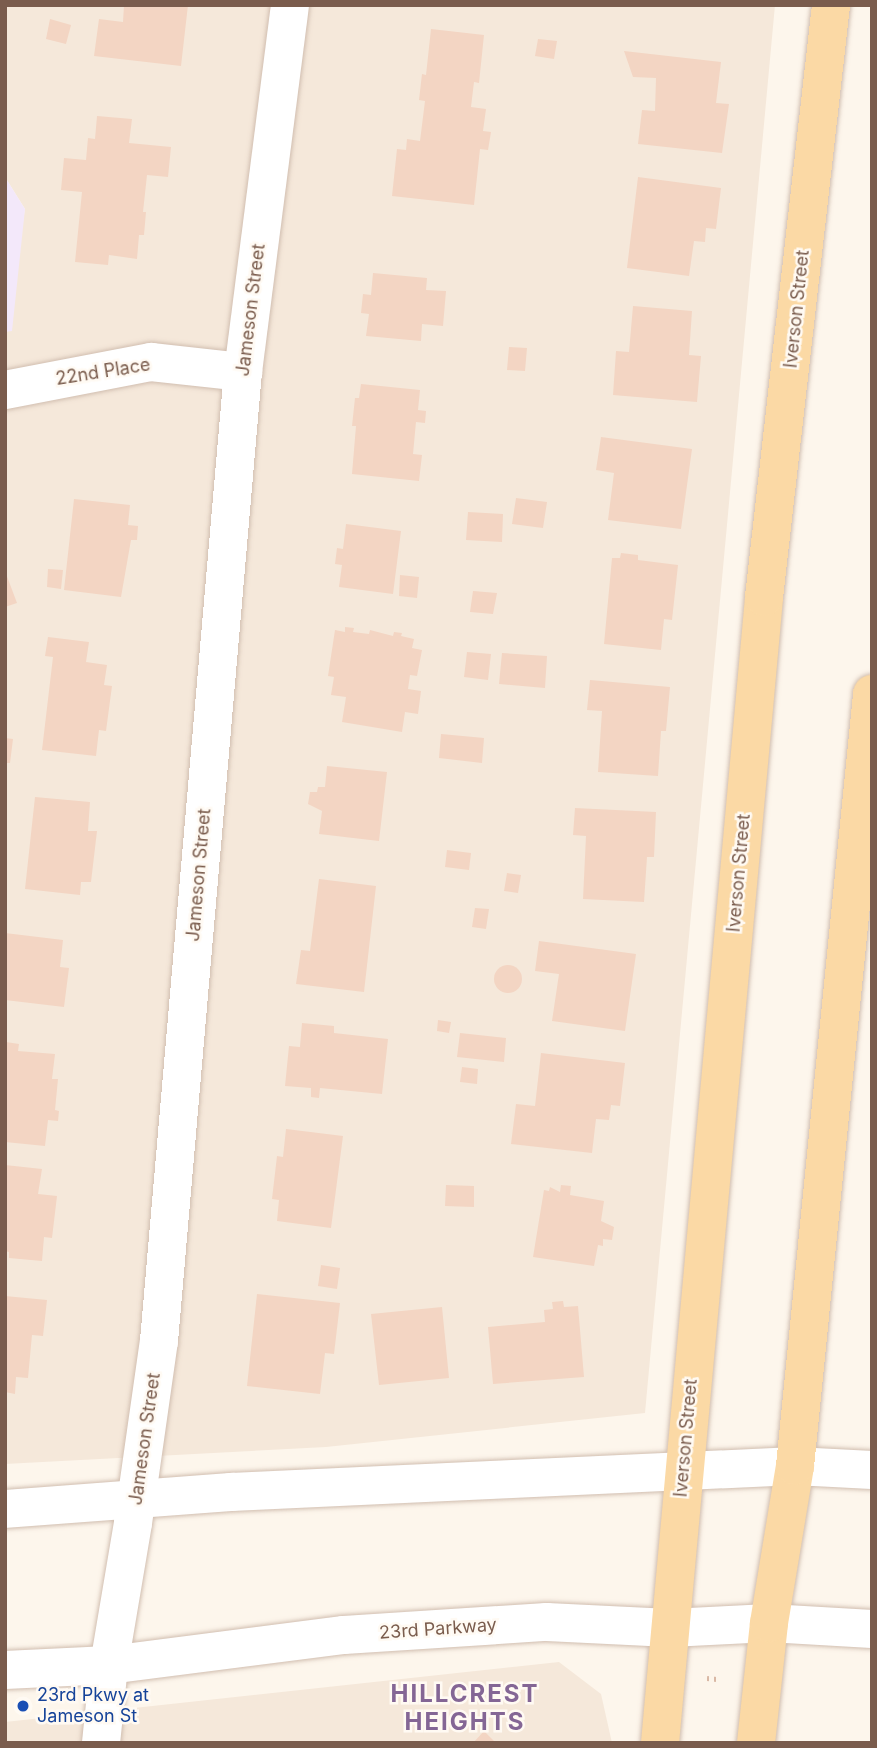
<!DOCTYPE html>
<style>
body{margin:0}
#map{position:relative;width:877px;height:1748px;overflow:hidden;background:#fdf6ec;font-family:Inter,sans-serif}
div>[style]{position:absolute}
.residential>*{inset:0;background:#f5e8da}
.education>*{inset:0;background:#f3e8fa}
.building>*{inset:0;background:#f3d5c3}
.round{border-radius:50%}
.path>*{height:4.5px;margin-top:-2.25px;transform-origin:0;background:repeating-linear-gradient(90deg,#d9b8a5 0 2px,transparent 0 7px)}
.roads{filter:drop-shadow(0 0 2px #d1beb0) drop-shadow(0 0 2px #d1beb0)}
.minor>*{height:38px;margin:-19px;padding:0 19px;transform-origin:19px;border-radius:19px;background:#fff}
.major>*{height:38px;margin:-19px;padding:0 19px;transform-origin:19px;border-radius:19px;background:#fbd9a5}
.dots>*{width:19px;height:19px;translate:-50% -50%;box-sizing:border-box;border:4px solid #fffaf3;border-radius:50%}
span{translate:-50% -50%;white-space:nowrap;text-align:center;line-height:1.15;-webkit-text-stroke:5px #fffaf3;paint-order:stroke}
.street-label{font-size:18px;color:#7a5c4d}
.transit-label{font-size:18px;color:#164399}
.left{translate:0 -50%;text-align:left}
.district-label{font-size:24px;color:#846695;font-weight:700;letter-spacing:2px}
.frame{position:absolute;inset:0;border:7px solid #7a5c4d;pointer-events:none}
</style>
<div id="map">
<div class="residential">
<div style="clip-path:polygon(5px 5px,775px 5px,645px 1413px,326px 1447px,5px 1464px,5px 332px,25px 209px,5px 177px)"></div>
<div style="clip-path:polygon(559px 1662px,601px 1694px,612px 1743px,5px 1743px,5px 1722px)"></div>
</div>
<div class="education">
<div style="clip-path:polygon(5px 177px,25px 209px,12px 331px,5px 332px)"></div>
</div>
<div class="building">
<div style="clip-path:polygon(124px 5px,188px 5px,181px 66px,94px 56px,99px 19px,123px 22px)"></div>
<div style="clip-path:polygon(50px 19px,71px 25px,66px 44px,46px 39px)"></div>
<div style="clip-path:polygon(431px 29px,484px 35px,479px 83px,474px 82px,471px 107px,486px 109px,483px 131px,491px 132px,488px 150px,480px 149px,474px 205px,392px 196px,397px 149px,406px 150px,407px 139px,420px 141px,425px 101px,419px 100px,422px 74px,426px 75px)"></div>
<div style="clip-path:polygon(538px 39px,557px 41px,554px 59px,535px 56px)"></div>
<div style="clip-path:polygon(624px 51px,721px 62px,716px 103px,729px 104px,722px 153px,638px 144px,642px 110px,655px 111px,656px 78px,633px 77px)"></div>
<div style="clip-path:polygon(97px 116px,132px 119px,129px 143px,171px 147px,168px 177px,147px 175px,143px 212px,146px 212px,144px 235px,139px 235px,137px 259px,109px 255px,108px 265px,75px 262px,82px 192px,61px 190px,64px 158px,86px 160px,88px 138px,95px 139px)"></div>
<div style="clip-path:polygon(638px 177px,721px 188px,716px 229px,706px 228px,705px 242px,694px 241px,689px 276px,627px 268px)"></div>
<div style="clip-path:polygon(373px 273px,427px 278px,426px 290px,446px 291px,443px 326px,422px 324px,421px 341px,366px 336px,369px 314px,361px 313px,363px 294px,371px 295px)"></div>
<div style="clip-path:polygon(633px 306px,692px 311px,689px 355px,701px 356px,697px 402px,613px 395px,616px 351px,629px 352px)"></div>
<div style="clip-path:polygon(509px 347px,527px 348px,525px 371px,507px 370px)"></div>
<div style="clip-path:polygon(361px 384px,420px 390px,418px 410px,426px 411px,425px 423px,416px 422px,413px 454px,422px 455px,419px 481px,352px 474px,356px 426px,352px 426px,355px 398px,359px 398px)"></div>
<div style="clip-path:polygon(601px 437px,692px 449px,681px 529px,608px 520px,614px 473px,596px 470px)"></div>
<div style="clip-path:polygon(516px 498px,547px 502px,543px 528px,512px 524px)"></div>
<div style="clip-path:polygon(74px 499px,130px 505px,128px 525px,138px 526px,137px 540px,131px 540px,121px 597px,64px 590px)"></div>
<div style="clip-path:polygon(468px 512px,503px 514px,502px 542px,466px 540px)"></div>
<div style="clip-path:polygon(346px 524px,401px 531px,393px 594px,339px 587px,342px 565px,335px 564px,337px 548px,343px 549px)"></div>
<div style="clip-path:polygon(621px 553px,638px 555px,638px 560px,678px 565px,672px 620px,664px 619px,661px 650px,604px 644px,612px 558px,620px 558px)"></div>
<div style="clip-path:polygon(48px 569px,63px 570px,61px 589px,47px 587px)"></div>
<div style="clip-path:polygon(5px 571px,17px 603px,5px 607px)"></div>
<div style="clip-path:polygon(400px 575px,419px 577px,417px 598px,399px 596px)"></div>
<div style="clip-path:polygon(473px 591px,497px 593px,493px 614px,470px 612px)"></div>
<div style="clip-path:polygon(345px 627px,354px 628px,353px 632px,369px 634px,370px 630px,393px 636px,394px 632px,402px 633px,401px 636px,414px 639px,412px 648px,422px 650px,417px 676px,410px 675px,408px 689px,421px 691px,418px 714px,405px 712px,402px 732px,342px 722px,346px 697px,331px 695px,334px 677px,328px 676px,335px 630px,345px 632px)"></div>
<div style="clip-path:polygon(48px 637px,89px 642px,86px 662px,107px 665px,104px 685px,112px 686px,106px 731px,99px 730px,96px 756px,42px 750px,53px 657px,45px 656px)"></div>
<div style="clip-path:polygon(467px 652px,491px 654px,488px 680px,464px 677px)"></div>
<div style="clip-path:polygon(502px 653px,547px 656px,545px 688px,499px 684px)"></div>
<div style="clip-path:polygon(590px 680px,670px 687px,666px 731px,661px 731px,658px 776px,598px 772px,602px 711px,587px 710px)"></div>
<div style="clip-path:polygon(441px 734px,484px 738px,482px 763px,439px 758px)"></div>
<div style="clip-path:polygon(5px 738px,13px 739px,10px 763px,5px 763px)"></div>
<div style="clip-path:polygon(327px 766px,387px 772px,379px 841px,319px 834px,322px 811px,308px 804px,310px 792px,317px 792px,318px 787px,325px 787px)"></div>
<div style="clip-path:polygon(35px 797px,90px 802px,88px 831px,97px 831px,91px 882px,81px 882px,80px 895px,25px 889px)"></div>
<div style="clip-path:polygon(575px 808px,656px 812px,654px 857px,647px 857px,644px 902px,583px 899px,586px 836px,573px 835px)"></div>
<div style="clip-path:polygon(447px 850px,471px 853px,469px 870px,445px 867px)"></div>
<div style="clip-path:polygon(507px 873px,521px 875px,518px 893px,504px 891px)"></div>
<div style="clip-path:polygon(319px 879px,376px 886px,364px 992px,296px 984px,301px 950px,310px 951px)"></div>
<div style="clip-path:polygon(475px 908px,489px 909px,486px 929px,472px 927px)"></div>
<div style="clip-path:polygon(5px 933px,63px 940px,60px 967px,69px 968px,64px 1007px,5px 1000px)"></div>
<div style="clip-path:polygon(539px 941px,636px 954px,625px 1031px,552px 1021px,559px 974px,535px 971px)"></div>
<div class="round" style="left:494px;top:965px;width:28px;height:28px"></div>
<div style="clip-path:polygon(438px 1020px,451px 1022px,449px 1033px,437px 1031px)"></div>
<div style="clip-path:polygon(302px 1023px,334px 1026px,334px 1033px,388px 1039px,382px 1094px,320px 1088px,319px 1098px,311px 1097px,311px 1088px,285px 1086px,289px 1046px,300px 1047px)"></div>
<div style="clip-path:polygon(460px 1033px,506px 1038px,504px 1062px,457px 1057px)"></div>
<div style="clip-path:polygon(6px 1042px,19px 1044px,18px 1051px,55px 1054px,52px 1079px,58px 1079px,55px 1110px,59px 1111px,58px 1121px,48px 1120px,45px 1146px,5px 1142px)"></div>
<div style="clip-path:polygon(541px 1053px,625px 1063px,620px 1106px,611px 1105px,609px 1120px,596px 1119px,592px 1153px,511px 1144px,516px 1104px,535px 1106px)"></div>
<div style="clip-path:polygon(462px 1067px,478px 1069px,477px 1084px,460px 1082px)"></div>
<div style="clip-path:polygon(286px 1129px,343px 1136px,331px 1228px,277px 1221px,279px 1200px,272px 1199px,277px 1156px,283px 1157px)"></div>
<div style="clip-path:polygon(5px 1165px,42px 1169px,38px 1194px,57px 1196px,52px 1238px,44px 1237px,42px 1261px,9px 1258px,9px 1252px,5px 1251px)"></div>
<div style="clip-path:polygon(446px 1185px,474px 1186px,474px 1207px,445px 1206px)"></div>
<div style="clip-path:polygon(561px 1185px,571px 1186px,570px 1195px,604px 1201px,601px 1221px,614px 1227px,612px 1240px,603px 1239px,603px 1246px,598px 1245px,594px 1266px,533px 1257px,544px 1190px,549px 1191px,550px 1187px,560px 1192px)"></div>
<div style="clip-path:polygon(321px 1265px,340px 1268px,337px 1289px,318px 1286px)"></div>
<div style="clip-path:polygon(257px 1294px,340px 1303px,334px 1354px,325px 1353px,320px 1394px,247px 1386px)"></div>
<div style="clip-path:polygon(5px 1296px,47px 1300px,43px 1336px,32px 1335px,28px 1378px,16px 1377px,15px 1394px,5px 1392px)"></div>
<div style="clip-path:polygon(563px 1301px,564px 1307px,578px 1306px,584px 1377px,493px 1384px,488px 1327px,545px 1322px,544px 1310px,553px 1309px,552px 1302px)"></div>
<div style="clip-path:polygon(442px 1307px,449px 1378px,379px 1385px,371px 1314px)"></div>
<div style="clip-path:polygon(484px 1731px,496px 1743px,473px 1743px)"></div>
</div>
<div class="path">
<div style="left:707px;top:1678px;width:10px;rotate:6deg"></div>
</div>
<div class="roads">
<div class="minor">
<div style="left:5px;top:390px;width:149px;rotate:-10.9deg"></div>
<div style="left:151px;top:362px;width:93px;rotate:6.2deg"></div>
<div style="left:5px;top:1509px;width:227px;rotate:-4.3deg"></div>
<div style="left:231px;top:1492px;width:565px;rotate:-2.64deg"></div>
<div style="left:795px;top:1466px;width:77px;rotate:3deg"></div>
<div style="left:5px;top:1670px;width:104px;rotate:-2.8deg"></div>
<div style="left:109px;top:1665px;width:237px;rotate:-7.3deg"></div>
<div style="left:344px;top:1635px;width:203px;rotate:-3.7deg"></div>
<div style="left:547px;top:1622px;width:123px;rotate:2.8deg"></div>
<div style="left:670px;top:1628px;width:99px;rotate:-2.9deg"></div>
<div style="left:769px;top:1623px;width:103px;rotate:3.3deg"></div>
<div style="left:101px;top:1743px;width:78px;rotate:-84.1deg"></div>
<div style="left:109px;top:1665px;width:144px;rotate:-80.4deg"></div>
<div style="left:133px;top:1523px;width:184px;rotate:-81.9deg"></div>
<div style="left:159px;top:1341px;width:973px;rotate:-85.05deg"></div>
<div style="left:243px;top:372px;width:370px;rotate:-82.7deg"></div>
</div>
<div class="major">
<div style="left:660px;top:1743px;width:1151px;rotate:-84.81deg"></div>
<div style="left:764px;top:597px;width:596px;rotate:-83.54deg"></div>
<div style="left:756px;top:1743px;width:121px;rotate:-83.8deg"></div>
<div style="left:769px;top:1623px;width:159px;rotate:-80.6deg"></div>
<div style="left:795px;top:1466px;width:776px;rotate:-84.3deg"></div>
</div>
</div>
<div class="dots">
<div style="left:23px;top:1706px;background:#1a4fb4"></div>
</div>
<div class="street-label">
<span style="left:797px;top:309px;rotate:-84deg">Iverson Street</span>
<span style="left:251px;top:310px;rotate:-83deg">Jameson Street</span>
<span style="left:103px;top:372px;rotate:-9deg">22nd Place</span>
<span style="left:739px;top:873px;rotate:-85deg">Iverson Street</span>
<span style="left:199px;top:875px;rotate:-85deg">Jameson Street</span>
<span style="left:686px;top:1438px;rotate:-85deg">Iverson Street</span>
<span style="left:145px;top:1439px;rotate:-82deg">Jameson Street</span>
<span style="left:438px;top:1629px;rotate:-4deg">23rd Parkway</span>
</div>
<div class="transit-label">
<span class="left" style="left:37px;top:1706px">23rd Pkwy at<br>Jameson St</span>
</div>
<div class="district-label">
<span style="left:465px;top:1708px">HILLCREST<br>HEIGHTS</span>
</div>
<div class="frame"></div>
</div>
